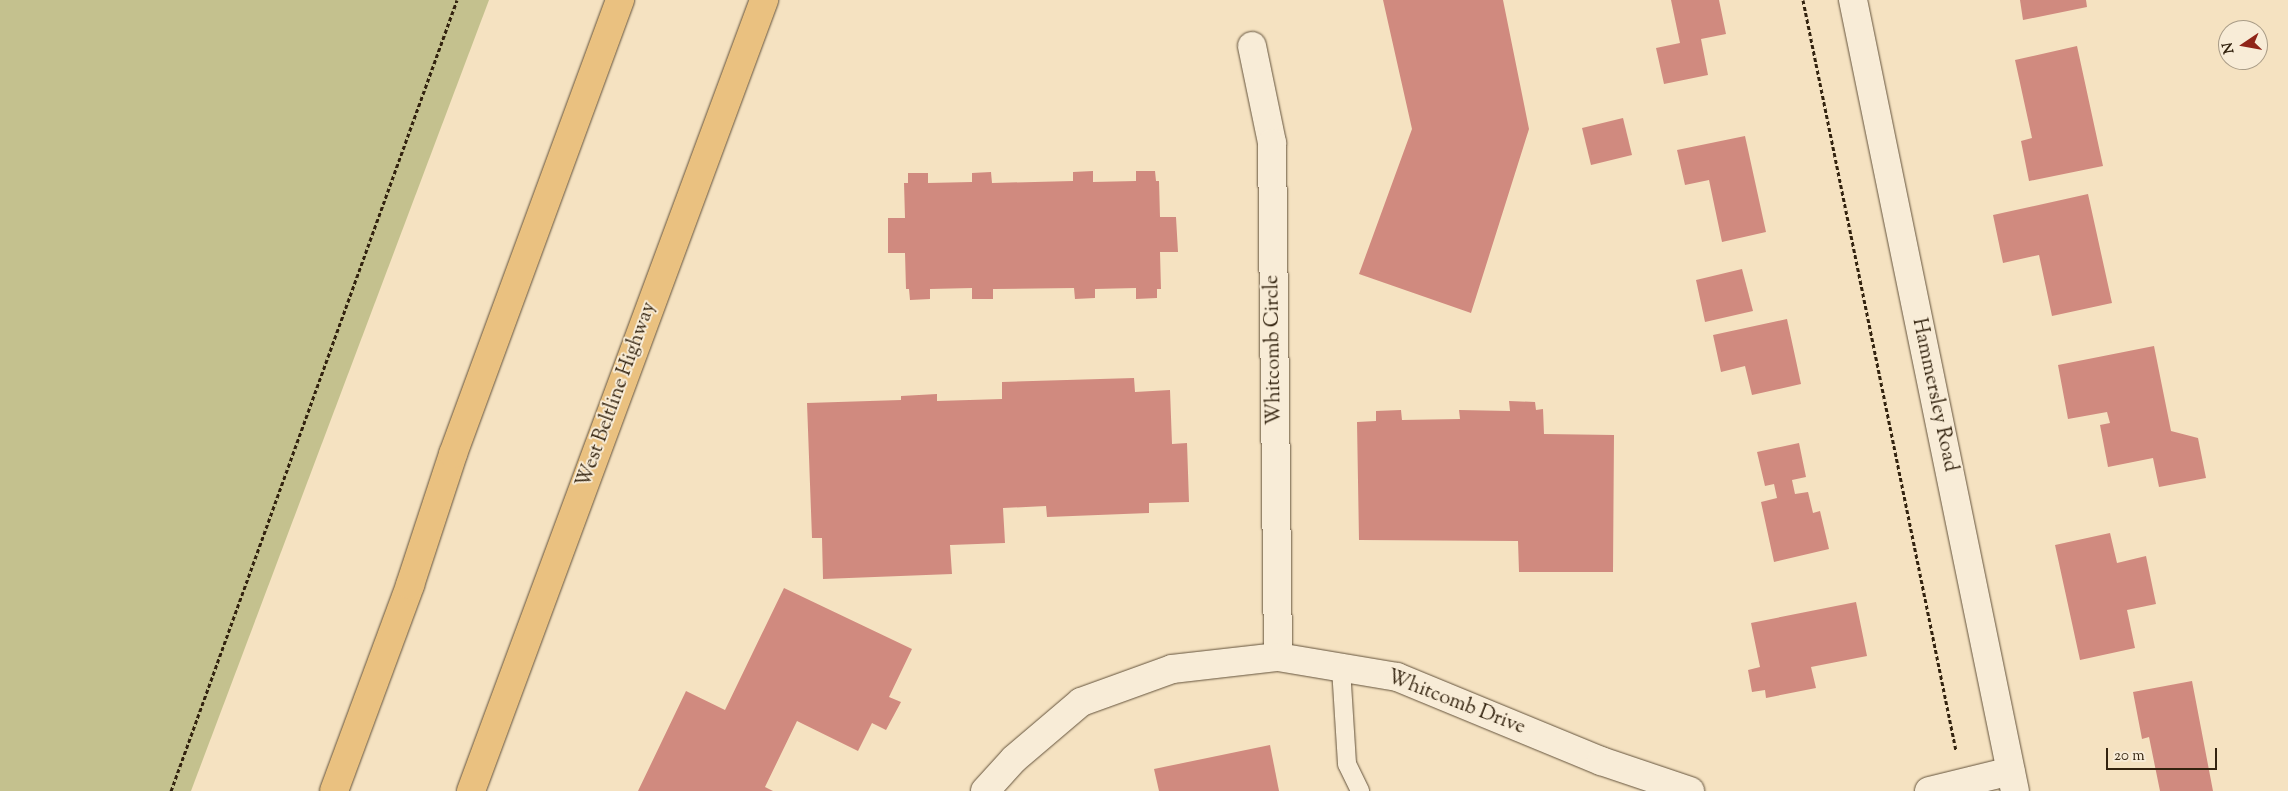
<!DOCTYPE html>
<style>
body{margin:0}
#map{position:relative;width:2288px;height:791px;overflow:hidden;background:#f5e2c1;font-family:"Sorts Mill Goudy",serif}
div>[style]{position:absolute}
.green>*{inset:0;background:#c4c18e}
.building>*{inset:0;background:#d08a7f}
.path>*{height:3px;margin-top:-1.5px;transform-origin:0;background:repeating-linear-gradient(90deg,#33230f 0 4px,transparent 0 6.5px)}
.roads{filter:drop-shadow(0 0 1px #64533c) drop-shadow(0 0 1px #64533c)}
.service>*{height:18px;margin:-9px;padding:0 9px;transform-origin:9px;border-radius:9px;background:#f8ecd7}
.minor>*{height:28px;margin:-14px;padding:0 14px;transform-origin:14px;border-radius:14px;background:#f8ecd7}
.tertiary>*{height:28px;margin:-14px;padding:0 14px;transform-origin:14px;border-radius:14px;background:#f8ecd7}
.motorway>*{height:28px;margin:-14px;padding:0 14px;transform-origin:14px;border-radius:14px;background:#eac180}
span{translate:-50% -50%;white-space:nowrap;text-align:center;line-height:1.15;-webkit-text-stroke:4px #f8ecd7;paint-order:stroke}
.street-label{font-size:20px;color:#33230f}
.north{position:absolute;left:2218px;top:20px;width:50px;height:50px;box-sizing:border-box;background:#f8ecd7;border:1px solid #a99c87;border-radius:50%;rotate:258deg;font-size:14px;font-weight:700;line-height:20px;text-align:center;color:#33230f}
.north::after{content:'';display:block;margin:auto;width:18px;height:22px;background:#8f2418;clip-path:polygon(50% 0,100% 100%,50% 72%,0 100%)}
.scale{position:absolute;left:2106px;top:748px;width:111px;height:22px;box-sizing:border-box;border:2px solid #33230f;border-top:0;padding-left:6px;font-size:15px;line-height:18px;white-space:nowrap;color:#33230f;-webkit-text-stroke:4px #f8ecd7;paint-order:stroke}
</style>
<div id="map">
<div class="green">
<div style="clip-path:polygon(0 0,489px 0,191px 791px,0 791px)"></div>
</div>
<div class="building">
<div style="clip-path:polygon(1383px 0,1503px 0,1529px 129px,1471px 313px,1359px 274px,1412px 129px)"></div>
<div style="clip-path:polygon(1671px 0,1719px 0,1726px 34px,1701px 39px,1708px 75px,1664px 84px,1656px 48px,1680px 43px)"></div>
<div style="clip-path:polygon(2020px 0,2086px 0,2087px 7px,2023px 20px)"></div>
<div style="clip-path:polygon(2077px 46px,2103px 166px,2029px 181px,2021px 141px,2032px 138px,2015px 60px)"></div>
<div style="clip-path:polygon(1623px 118px,1632px 155px,1591px 165px,1582px 128px)"></div>
<div style="clip-path:polygon(1745px 136px,1766px 232px,1722px 242px,1709px 180px,1685px 185px,1677px 150px)"></div>
<div style="clip-path:polygon(1093px 171px,1093px 182px,1136px 181px,1136px 171px,1155px 171px,1156px 181px,1159px 181px,1160px 217px,1176px 217px,1178px 252px,1160px 252px,1161px 289px,1157px 289px,1157px 298px,1136px 299px,1136px 288px,1095px 289px,1095px 298px,1075px 299px,1074px 288px,993px 289px,993px 299px,972px 299px,972px 288px,930px 289px,930px 299px,910px 300px,909px 289px,906px 289px,905px 253px,888px 253px,888px 218px,905px 218px,904px 183px,908px 183px,908px 173px,928px 173px,928px 183px,972px 182px,972px 173px,991px 172px,992px 183px,1073px 181px,1073px 172px)"></div>
<div style="clip-path:polygon(2088px 194px,2112px 303px,2052px 316px,2039px 255px,2003px 263px,1993px 215px)"></div>
<div style="clip-path:polygon(1742px 269px,1753px 311px,1705px 322px,1696px 280px)"></div>
<div style="clip-path:polygon(1787px 319px,1801px 384px,1752px 395px,1745px 366px,1721px 372px,1713px 335px)"></div>
<div style="clip-path:polygon(2154px 346px,2171px 431px,2198px 438px,2206px 478px,2159px 487px,2153px 458px,2108px 467px,2100px 425px,2110px 423px,2107px 412px,2068px 419px,2058px 365px)"></div>
<div style="clip-path:polygon(1134px 378px,1135px 392px,1170px 390px,1172px 444px,1187px 443px,1189px 502px,1149px 503px,1149px 513px,1047px 517px,1046px 506px,1003px 508px,1005px 543px,950px 545px,952px 574px,823px 579px,822px 538px,812px 538px,807px 403px,901px 400px,901px 396px,937px 394px,937px 401px,1002px 399px,1002px 382px)"></div>
<div style="clip-path:polygon(1509px 401px,1535px 402px,1536px 410px,1543px 409px,1544px 434px,1614px 435px,1613px 572px,1519px 572px,1518px 541px,1359px 540px,1357px 422px,1376px 421px,1376px 411px,1401px 410px,1402px 420px,1460px 419px,1459px 410px,1510px 411px)"></div>
<div style="clip-path:polygon(1799px 443px,1806px 477px,1792px 480px,1795px 494px,1808px 492px,1813px 513px,1820px 511px,1829px 549px,1774px 562px,1761px 502px,1777px 498px,1774px 484px,1765px 486px,1757px 452px)"></div>
<div style="clip-path:polygon(2110px 533px,2117px 563px,2146px 556px,2156px 604px,2127px 610px,2135px 648px,2080px 660px,2055px 545px)"></div>
<div style="clip-path:polygon(784px 588px,912px 649px,889px 697px,901px 702px,886px 730px,872px 723px,858px 751px,797px 721px,765px 787px,773px 791px,638px 791px,686px 691px,725px 710px)"></div>
<div style="clip-path:polygon(1856px 602px,1867px 656px,1811px 667px,1816px 688px,1766px 698px,1765px 690px,1752px 692px,1748px 670px,1760px 667px,1751px 623px)"></div>
<div style="clip-path:polygon(2192px 681px,2213px 791px,2160px 791px,2149px 737px,2142px 739px,2133px 692px)"></div>
<div style="clip-path:polygon(1270px 745px,1279px 791px,1159px 791px,1154px 769px)"></div>
</div>
<div class="path">
<div style="left:1803px;top:0;width:766px;rotate:78.48deg"></div>
<div style="left:171px;top:791px;width:841px;rotate:-70.12deg"></div>
</div>
<div class="roads">
<div class="service">
<div style="left:1341px;top:668px;width:96px;rotate:86.4deg"></div>
<div style="left:1347px;top:764px;width:30px;rotate:64deg"></div>
</div>
<div class="minor">
<div style="left:1252px;top:46px;width:99px;rotate:78.3deg"></div>
<div style="left:1272px;top:143px;width:514px;rotate:89.33deg"></div>
<div style="left:985px;top:791px;width:43px;rotate:-47.8deg"></div>
<div style="left:1014px;top:759px;width:88px;rotate:-40.4deg"></div>
<div style="left:1081px;top:702px;width:97px;rotate:-19.9deg"></div>
<div style="left:1172px;top:669px;width:107px;rotate:-6.5deg"></div>
<div style="left:1278px;top:657px;width:121px;rotate:9.5deg"></div>
<div style="left:1397px;top:677px;width:221px;rotate:22.4deg"></div>
<div style="left:1601px;top:761px;width:94px;rotate:18.6deg"></div>
<div style="left:1929px;top:791px;width:84px;rotate:-13.7deg"></div>
</div>
<div class="tertiary">
<div style="left:1853px;top:0;width:807px;rotate:78.43deg"></div>
</div>
<div class="motorway">
<div style="left:334px;top:791px;width:220px;rotate:-69.7deg"></div>
<div style="left:410px;top:585px;width:138px;rotate:-71.8deg"></div>
<div style="left:453px;top:454px;width:484px;rotate:-69.8deg"></div>
<div style="left:471px;top:791px;width:844px;rotate:-69.67deg"></div>
</div>
</div>
<div class="street-label">
<span style="left:1274px;top:350px;rotate:-91deg">Whitcomb Circle</span>
<span style="left:617px;top:395px;rotate:-70deg">West Beltline Highway</span>
<span style="left:1934px;top:395px;rotate:78deg">Hammersley Road</span>
<span style="left:1456px;top:703px;rotate:21deg">Whitcomb Drive</span>
</div>
<div class="north">N</div>
<div class="scale">20 m</div>
</div>
